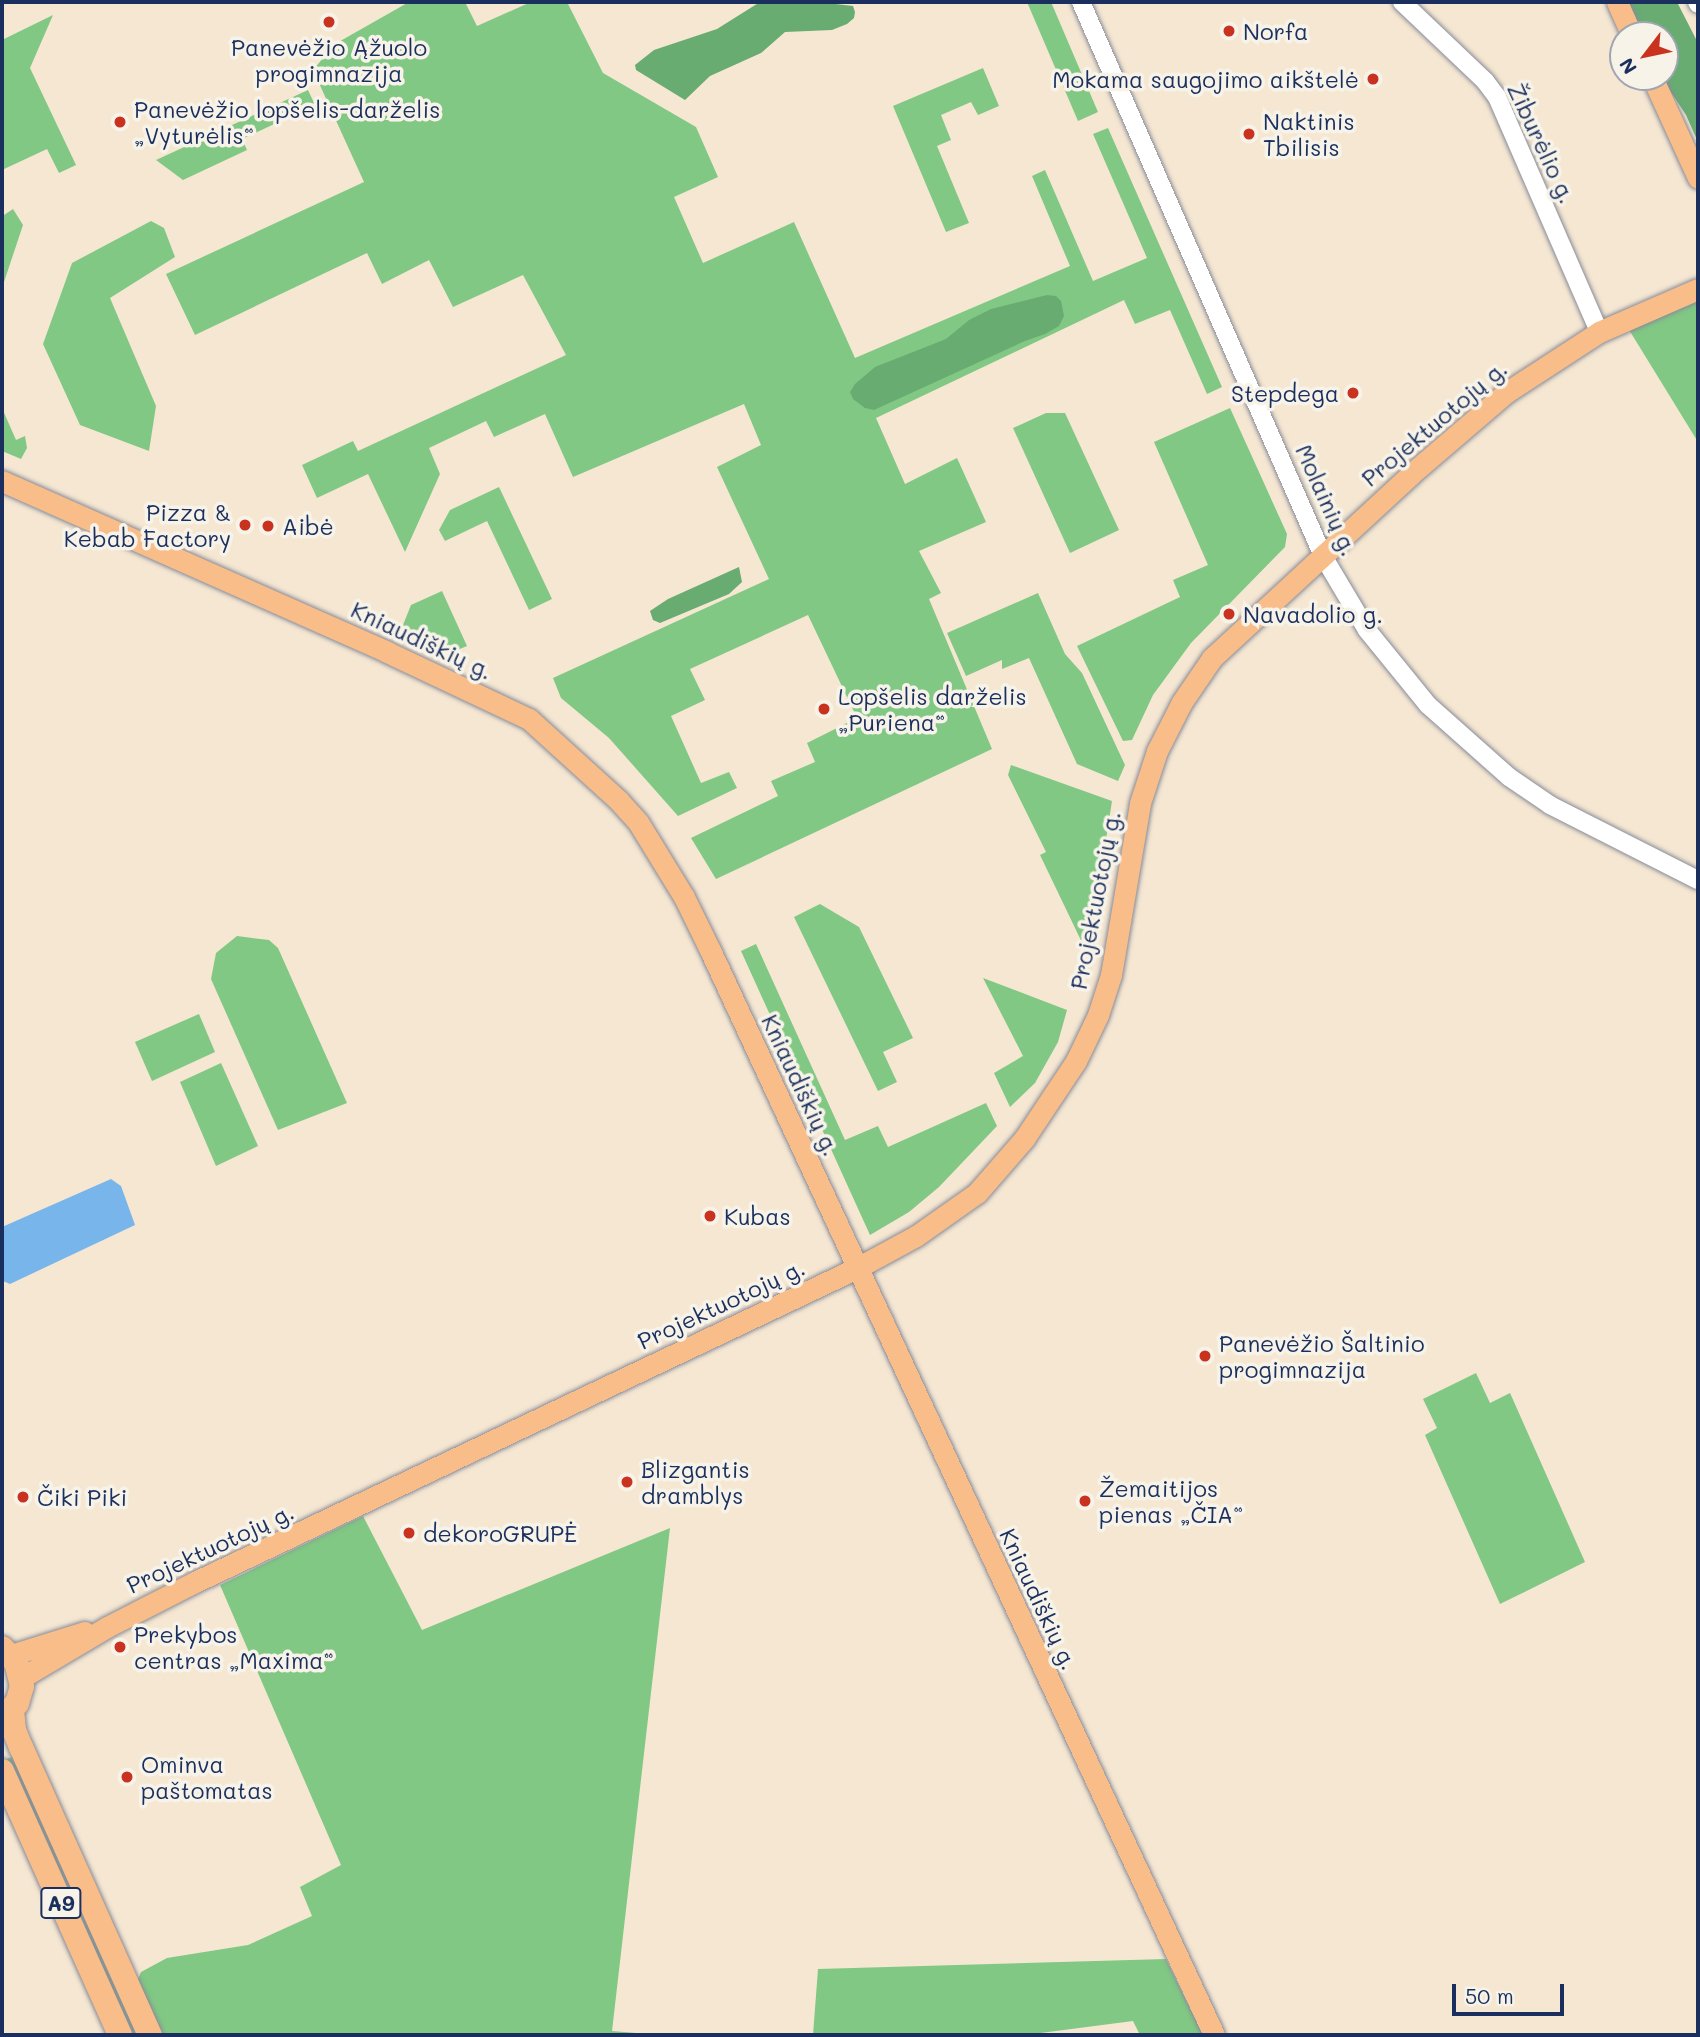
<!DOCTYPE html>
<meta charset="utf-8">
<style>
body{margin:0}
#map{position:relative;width:1700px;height:2037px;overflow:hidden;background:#f5e7d2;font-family:Mali,sans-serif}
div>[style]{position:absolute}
.green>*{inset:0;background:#81c884}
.forest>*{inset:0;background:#68ac72}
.water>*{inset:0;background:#78b5ea}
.roads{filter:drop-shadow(0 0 2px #888b98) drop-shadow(0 0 2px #888b98)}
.minor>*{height:18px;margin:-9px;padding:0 9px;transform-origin:9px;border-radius:9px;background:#fff}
.major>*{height:21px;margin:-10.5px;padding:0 10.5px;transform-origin:10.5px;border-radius:10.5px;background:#f8bd89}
.highway>*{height:24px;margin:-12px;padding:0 12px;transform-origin:12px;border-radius:12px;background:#f8bd89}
.dots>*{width:19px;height:19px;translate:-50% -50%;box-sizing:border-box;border:4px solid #f7f3e8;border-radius:50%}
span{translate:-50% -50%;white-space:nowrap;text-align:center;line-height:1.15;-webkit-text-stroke:7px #f7f3e8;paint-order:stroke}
.shield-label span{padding:2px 5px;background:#f7f3e8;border:2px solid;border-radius:5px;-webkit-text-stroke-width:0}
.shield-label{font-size:21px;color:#1b2f5e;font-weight:700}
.poi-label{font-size:23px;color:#1b2f5e}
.left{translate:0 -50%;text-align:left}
.right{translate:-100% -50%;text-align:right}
.street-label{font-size:23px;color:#1b2f5e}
.frame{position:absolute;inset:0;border:4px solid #1b2f5e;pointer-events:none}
.north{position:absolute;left:1609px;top:21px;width:70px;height:70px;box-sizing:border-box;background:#f7f3e8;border:2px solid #9fa5b1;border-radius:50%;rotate:238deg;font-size:19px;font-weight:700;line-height:28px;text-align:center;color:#1b2f5e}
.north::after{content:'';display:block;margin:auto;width:24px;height:32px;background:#c8321e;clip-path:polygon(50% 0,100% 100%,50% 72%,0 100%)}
.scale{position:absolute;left:1452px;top:1984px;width:112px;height:32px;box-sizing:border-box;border:4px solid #1b2f5e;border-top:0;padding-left:9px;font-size:21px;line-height:24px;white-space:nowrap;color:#1b2f5e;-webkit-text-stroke:5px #f7f3e8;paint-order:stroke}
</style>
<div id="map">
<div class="green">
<div style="clip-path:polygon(409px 2px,465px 2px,477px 26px,531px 2px,567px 2px,603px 73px,696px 127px,718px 177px,674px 197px,703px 263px,794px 222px,855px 358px,1070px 266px,1032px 176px,1045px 170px,1093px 281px,1147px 258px,1093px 134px,1108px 128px,1222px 387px,1207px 394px,1170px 310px,1135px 324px,1124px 300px,876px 418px,905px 484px,957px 458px,986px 522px,919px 551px,941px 593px,929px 599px,992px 749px,716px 879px,691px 838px,778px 796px,771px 781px,815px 762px,807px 743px,857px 718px,808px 615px,690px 669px,705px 700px,671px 716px,701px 783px,729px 772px,737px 788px,678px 816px,609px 738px,561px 698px,553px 678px,769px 579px,717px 467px,761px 445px,744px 404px,573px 477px,545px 414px,494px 437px,486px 421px,429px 448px,440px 474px,405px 552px,368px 474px,317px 498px,302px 465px,353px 441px,358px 451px,566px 355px,523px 275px,453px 307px,429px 260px,382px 284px,367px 253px,195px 335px,166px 274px,364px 182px,313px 70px,335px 44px)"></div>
<div style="clip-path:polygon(1027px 2px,1051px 2px,1098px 112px,1078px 121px)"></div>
<div style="clip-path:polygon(53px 15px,30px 68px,76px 165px,59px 173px,47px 149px,2px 170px,2px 40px)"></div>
<div style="clip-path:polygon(983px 68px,999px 106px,978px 115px,971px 102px,941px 115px,951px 140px,937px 146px,969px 223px,946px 232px,893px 106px)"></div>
<div style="clip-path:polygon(308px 90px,315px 105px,242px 139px,247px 150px,183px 180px,156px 160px)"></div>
<div style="clip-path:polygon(13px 209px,23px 225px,2px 288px,2px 221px,4px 215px)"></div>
<div style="clip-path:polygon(151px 221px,164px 228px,175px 257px,110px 298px,156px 406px,149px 451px,80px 425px,43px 344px,72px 263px)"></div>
<div style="clip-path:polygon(1698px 289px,1698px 442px,1623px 320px)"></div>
<div style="clip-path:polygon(2px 408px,16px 440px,25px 436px,27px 448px,21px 459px,2px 451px)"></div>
<div style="clip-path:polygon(1230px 408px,1287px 534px,1285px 547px,1191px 643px,1153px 695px,1132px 740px,1123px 741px,1077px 646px,1180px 597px,1173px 580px,1208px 565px,1154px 442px)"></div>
<div style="clip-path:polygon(1046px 413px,1065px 413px,1119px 530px,1070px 553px,1013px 428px)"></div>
<div style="clip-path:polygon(499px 487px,552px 599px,529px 610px,487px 521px,445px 541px,439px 530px,450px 510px)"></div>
<div style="clip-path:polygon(442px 591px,467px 646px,455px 651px,401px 630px,411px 605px)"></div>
<div style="clip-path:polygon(1038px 593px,1065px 654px,1082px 673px,1125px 765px,1118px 781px,1077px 764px,1029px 658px,1002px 669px,1002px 660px,966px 676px,947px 633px)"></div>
<div style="clip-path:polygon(1011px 765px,1112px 801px,1088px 955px,1040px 855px,1046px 852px,1008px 775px)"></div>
<div style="clip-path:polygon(820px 904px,859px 927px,913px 1038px,883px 1052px,897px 1082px,878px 1091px,794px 917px)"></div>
<div style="clip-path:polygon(237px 936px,269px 940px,278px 948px,347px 1103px,278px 1130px,211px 979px,216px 953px)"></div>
<div style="clip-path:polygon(756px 944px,845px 1140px,878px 1126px,888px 1147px,986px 1103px,997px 1126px,939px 1187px,909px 1212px,870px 1235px,741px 951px)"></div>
<div style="clip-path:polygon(983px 978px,1067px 1010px,1058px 1042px,1035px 1083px,1010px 1107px,994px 1073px,1023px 1056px)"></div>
<div style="clip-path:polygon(199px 1014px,215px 1052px,152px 1081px,135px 1042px)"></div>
<div style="clip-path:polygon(221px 1063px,258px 1146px,216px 1166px,180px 1082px)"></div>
<div style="clip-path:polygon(1476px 1373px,1490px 1403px,1510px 1393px,1585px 1562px,1500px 1604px,1425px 1435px,1437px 1428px,1423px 1399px)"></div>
<div style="clip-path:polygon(363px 1516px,422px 1630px,670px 1528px,612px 2031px,661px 2035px,159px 2035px,136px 1984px,141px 1972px,167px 1958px,248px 1945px,312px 1916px,300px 1887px,341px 1865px,220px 1585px)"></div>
<div style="clip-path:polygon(17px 1755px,142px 2035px,128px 2035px,7px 1759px)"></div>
<div style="clip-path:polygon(1166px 1959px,1203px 2035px,1140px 2035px,1133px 2021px,1025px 2035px,813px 2035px,818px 1969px)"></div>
</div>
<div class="forest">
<div style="clip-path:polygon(760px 2px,818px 2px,853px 6px,855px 12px,854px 18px,847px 24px,832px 30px,785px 32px,761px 53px,710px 76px,685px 100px,636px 70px,635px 65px,654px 50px,717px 29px)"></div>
<div style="clip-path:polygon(1627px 2px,1677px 2px,1698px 43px,1698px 142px,1686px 115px,1661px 77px,1665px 77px,1665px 35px,1642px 35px)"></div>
<div style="clip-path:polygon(1047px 295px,1056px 296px,1061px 301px,1064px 316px,1059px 326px,1045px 334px,1025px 341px,874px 410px,865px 408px,853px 399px,850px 392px,855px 384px,875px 367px,946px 339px,969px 320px,991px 309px)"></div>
<div style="clip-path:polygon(739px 567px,742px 582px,729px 594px,660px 623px,653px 620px,650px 611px,668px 599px)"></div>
</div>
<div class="water">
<div style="clip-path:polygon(111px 1179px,121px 1186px,135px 1225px,10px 1284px,3px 1281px,2px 1227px)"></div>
</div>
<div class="roads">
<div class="minor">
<div style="left:1081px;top:2px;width:605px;rotate:66.4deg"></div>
<div style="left:1323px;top:556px;width:86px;rotate:59.3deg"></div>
<div style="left:1367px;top:630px;width:97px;rotate:50.9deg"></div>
<div style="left:1428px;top:705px;width:108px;rotate:41.6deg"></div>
<div style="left:1509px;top:777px;width:50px;rotate:34.3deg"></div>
<div style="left:1550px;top:805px;width:166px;rotate:26.9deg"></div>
<div style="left:1402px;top:2px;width:115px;rotate:43.6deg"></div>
<div style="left:1485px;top:81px;width:20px;rotate:53deg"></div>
<div style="left:1497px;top:97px;width:256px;rotate:66.5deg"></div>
<div style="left:1697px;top:2px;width:2px;rotate:63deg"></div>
</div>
<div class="major">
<div style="left:1617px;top:2px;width:36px;rotate:66deg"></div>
<div style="left:1652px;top:77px;width:111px;rotate:65.5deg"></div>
<div style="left:2px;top:481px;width:421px;rotate:23.9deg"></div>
<div style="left:387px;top:652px;width:157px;rotate:25.3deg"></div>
<div style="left:529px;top:719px;width:122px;rotate:42.3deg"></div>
<div style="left:619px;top:801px;width:28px;rotate:48deg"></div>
<div style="left:638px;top:822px;width:88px;rotate:58.5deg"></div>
<div style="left:684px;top:897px;width:59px;rotate:63.9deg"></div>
<div style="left:710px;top:950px;width:1196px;rotate:65.08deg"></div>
<div style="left:11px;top:1655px;width:77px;rotate:-17.3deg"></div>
<div style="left:21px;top:1678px;width:100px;rotate:-30.7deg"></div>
<div style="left:107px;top:1627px;width:99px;rotate:-27.1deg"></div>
<div style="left:195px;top:1582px;width:733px;rotate:-25.38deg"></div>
<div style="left:857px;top:1268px;width:67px;rotate:-28.5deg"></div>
<div style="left:916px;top:1236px;width:75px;rotate:-35.2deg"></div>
<div style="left:977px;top:1193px;width:72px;rotate:-49deg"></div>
<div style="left:1024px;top:1139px;width:94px;rotate:-56.3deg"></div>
<div style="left:1076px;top:1061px;width:51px;rotate:-64.4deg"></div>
<div style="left:1098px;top:1015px;width:42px;rotate:-72deg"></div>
<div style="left:1111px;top:975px;width:174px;rotate:-80.4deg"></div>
<div style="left:1140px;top:803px;width:55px;rotate:-71.9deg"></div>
<div style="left:1157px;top:751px;width:55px;rotate:-63deg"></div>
<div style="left:1182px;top:702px;width:53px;rotate:-55.7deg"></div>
<div style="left:1212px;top:658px;width:270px;rotate:-42.7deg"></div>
<div style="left:1410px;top:475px;width:128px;rotate:-40.6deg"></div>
<div style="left:1507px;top:392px;width:110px;rotate:-33.1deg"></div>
<div style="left:1599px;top:332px;width:108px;rotate:-23.5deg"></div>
</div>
<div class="highway">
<div style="left:2px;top:1648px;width:20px;rotate:45deg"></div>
<div style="left:16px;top:1662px;width:25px;rotate:76deg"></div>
<div style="left:22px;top:1686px;width:18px;rotate:106deg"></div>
<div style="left:17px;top:1703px;width:21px;rotate:135deg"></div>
<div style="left:12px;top:1710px;width:20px;rotate:84deg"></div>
<div style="left:14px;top:1730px;width:18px;rotate:68deg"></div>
<div style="left:21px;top:1747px;width:316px;rotate:65.9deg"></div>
<div style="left:2px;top:1771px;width:289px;rotate:65.9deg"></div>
</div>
</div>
<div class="dots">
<div style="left:329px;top:22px;background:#c8321e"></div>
<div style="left:1229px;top:31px;background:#c8321e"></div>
<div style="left:1373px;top:79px;background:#c8321e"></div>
<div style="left:120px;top:122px;background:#c8321e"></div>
<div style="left:1249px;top:134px;background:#c8321e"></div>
<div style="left:1353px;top:393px;background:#c8321e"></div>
<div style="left:245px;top:525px;background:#c8321e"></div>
<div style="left:268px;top:526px;background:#c8321e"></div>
<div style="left:1229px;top:614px;background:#c8321e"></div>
<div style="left:824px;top:709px;background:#c8321e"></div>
<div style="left:710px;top:1216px;background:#c8321e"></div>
<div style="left:1205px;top:1356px;background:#c8321e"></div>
<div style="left:627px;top:1482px;background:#c8321e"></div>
<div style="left:23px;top:1497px;background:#c8321e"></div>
<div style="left:1085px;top:1501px;background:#c8321e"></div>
<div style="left:409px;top:1533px;background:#c8321e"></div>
<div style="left:120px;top:1647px;background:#c8321e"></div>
<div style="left:127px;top:1777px;background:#c8321e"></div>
</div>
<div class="shield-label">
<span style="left:61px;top:1903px">A9</span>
</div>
<div class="poi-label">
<span class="left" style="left:1243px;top:31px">Norfa</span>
<span style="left:329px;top:60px">Panevėžio Ąžuolo<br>progimnazija</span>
<span class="right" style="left:1359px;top:79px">Mokama saugojimo aikštelė</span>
<span class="left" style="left:134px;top:122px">Panevėžio lopšelis-darželis<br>„Vyturėlis“</span>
<span class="left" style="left:1263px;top:134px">Naktinis<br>Tbilisis</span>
<span class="right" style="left:1339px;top:393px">Stepdega</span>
<span class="right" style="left:231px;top:525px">Pizza &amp;<br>Kebab Factory</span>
<span class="left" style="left:282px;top:526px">Aibė</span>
<span class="left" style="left:1243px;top:614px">Navadolio g.</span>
<span class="left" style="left:838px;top:709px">Lopšelis darželis<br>„Puriena“</span>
<span class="left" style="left:724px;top:1216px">Kubas</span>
<span class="left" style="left:1219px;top:1356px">Panevėžio Šaltinio<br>progimnazija</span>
<span class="left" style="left:641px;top:1482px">Blizgantis<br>dramblys</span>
<span class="left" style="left:1099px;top:1501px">Žemaitijos<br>pienas „ČIA“</span>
<span class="left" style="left:37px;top:1497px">Čiki Piki</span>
<span class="left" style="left:423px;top:1533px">dekoroGRUPĖ</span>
<span class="left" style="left:134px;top:1647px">Prekybos<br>centras „Maxima“</span>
<span class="left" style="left:141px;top:1777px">Ominva<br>paštomatas</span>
</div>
<div class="street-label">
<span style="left:1542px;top:143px;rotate:65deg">Žiburėlio g.</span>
<span style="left:1434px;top:423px;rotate:-40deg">Projektuotojų g.</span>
<span style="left:1327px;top:500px;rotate:66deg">Molainių g.</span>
<span style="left:422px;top:640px;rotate:25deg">Kniaudiškių g.</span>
<span style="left:1095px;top:900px;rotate:-79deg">Projektuotojų g.</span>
<span style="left:801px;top:1085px;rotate:65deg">Kniaudiškių g.</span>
<span style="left:721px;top:1304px;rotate:-25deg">Projektuotojų g.</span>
<span style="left:210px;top:1548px;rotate:-25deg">Projektuotojų g.</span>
<span style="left:1039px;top:1599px;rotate:65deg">Kniaudiškių g.</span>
</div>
<div class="frame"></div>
<div class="north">N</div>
<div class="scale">50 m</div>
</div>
